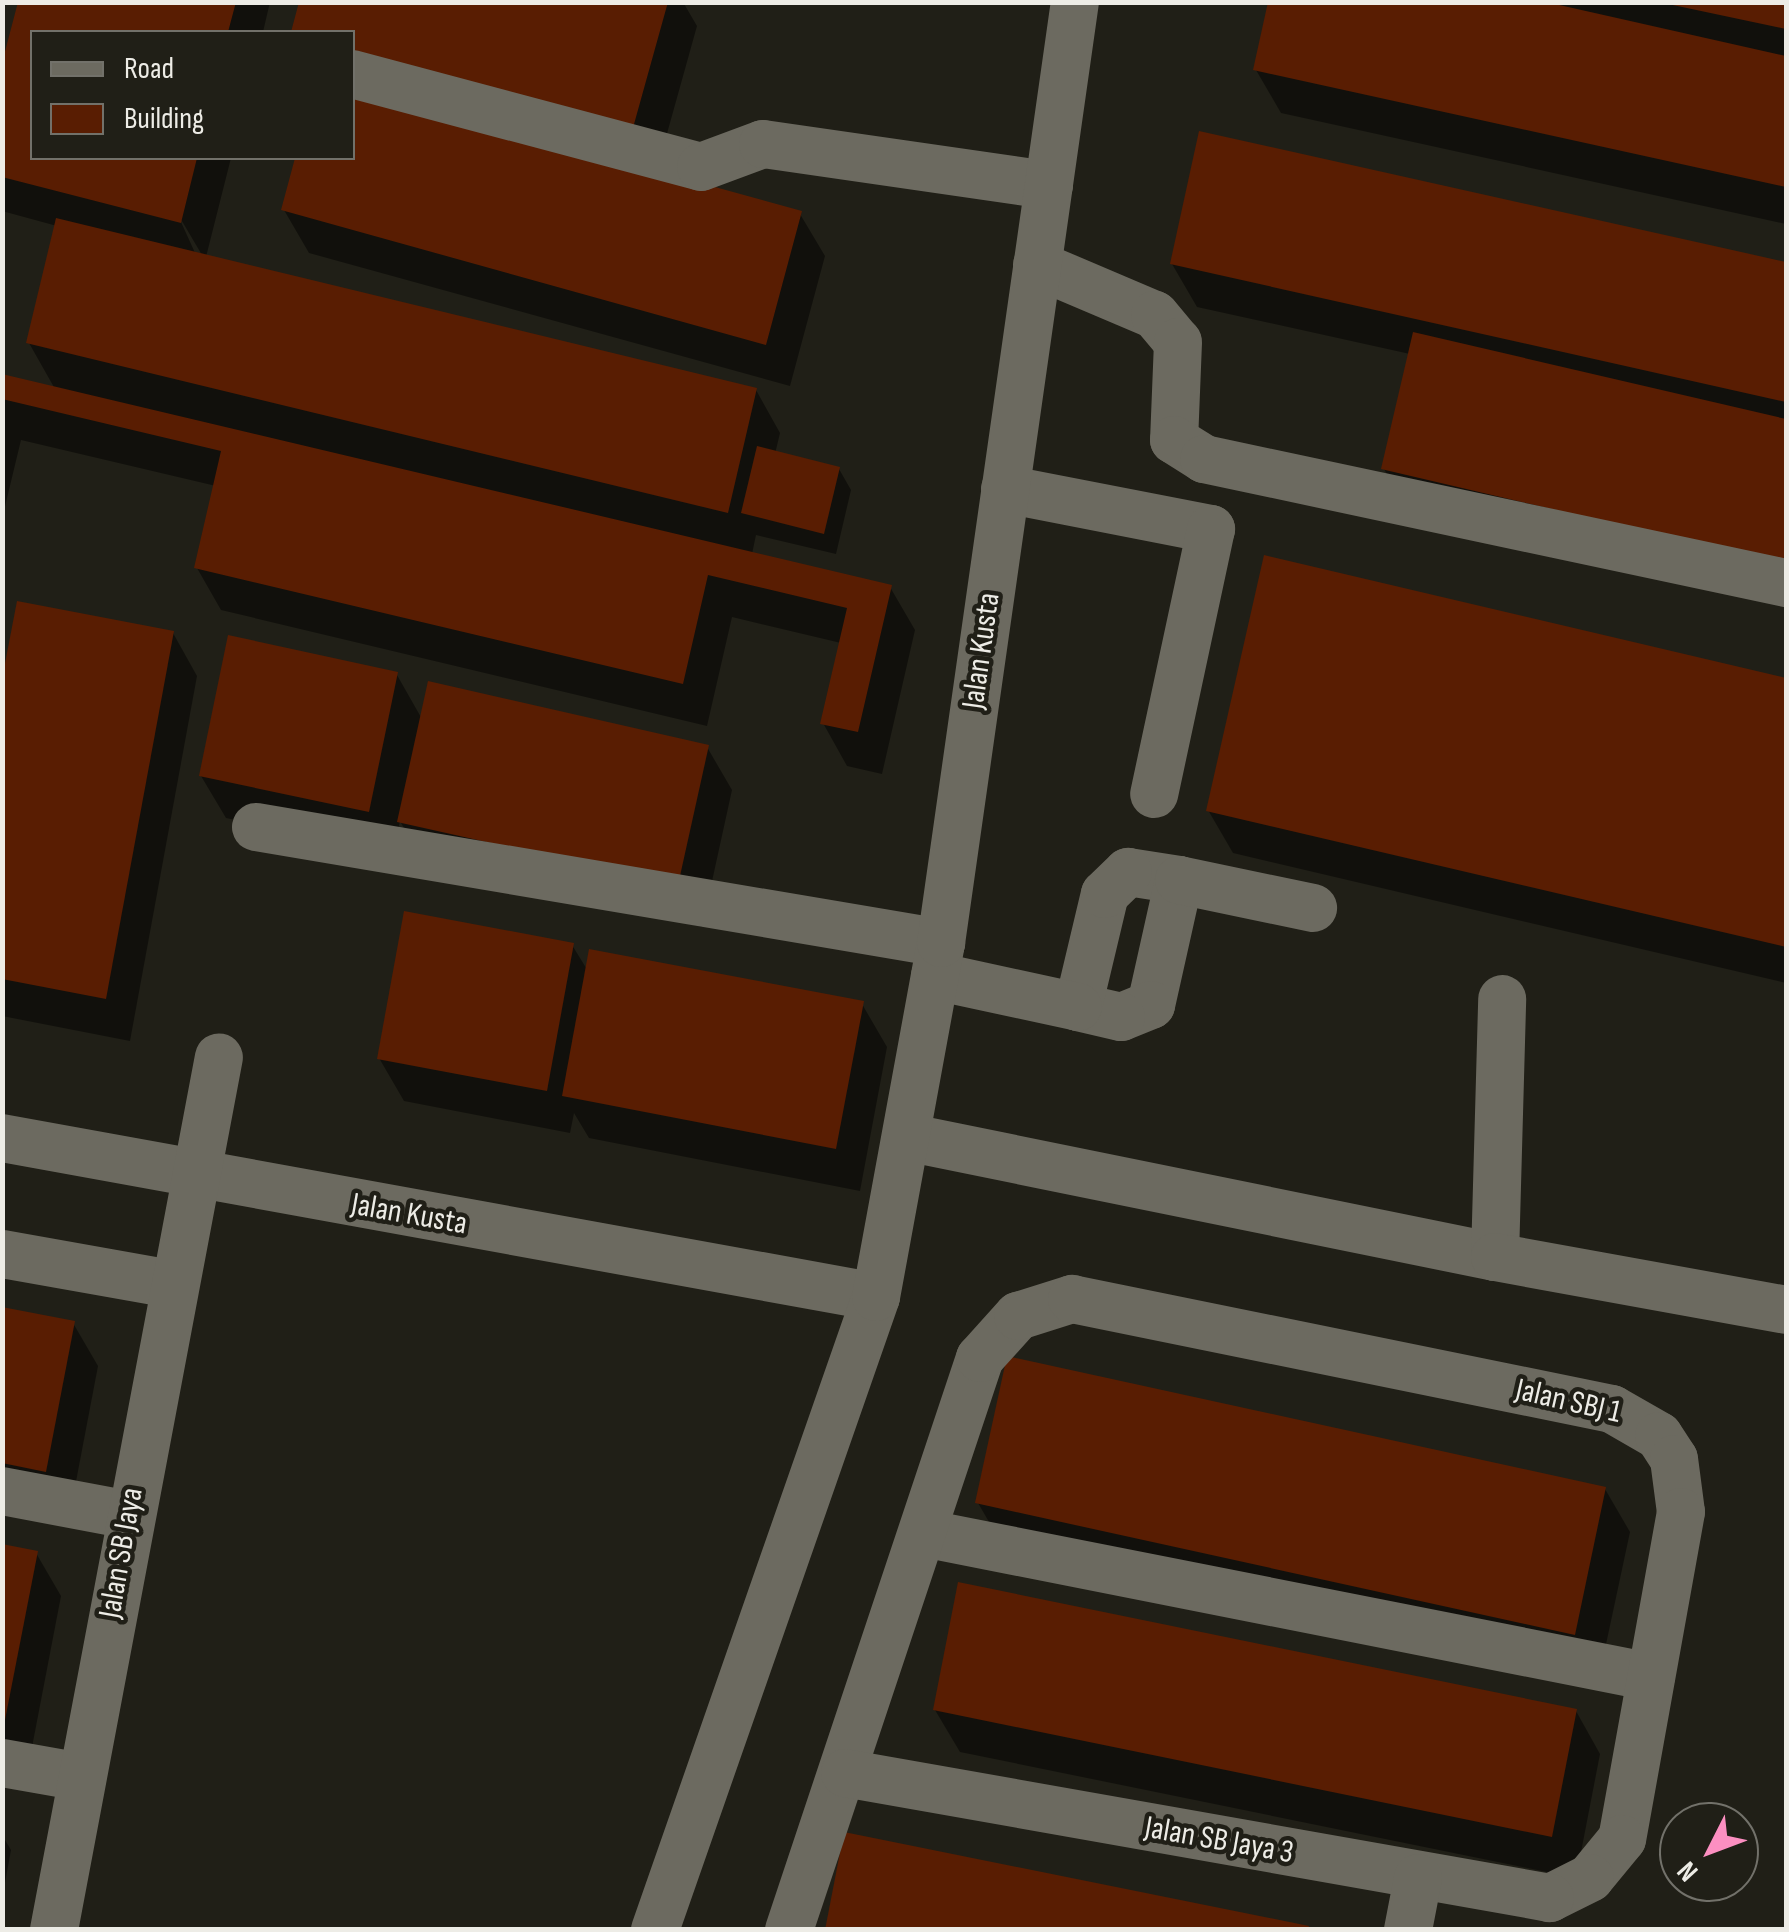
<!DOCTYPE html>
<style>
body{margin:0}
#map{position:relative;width:1789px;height:1932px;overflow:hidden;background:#201f17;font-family:"Sofia Sans Condensed",sans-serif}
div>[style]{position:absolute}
.shadow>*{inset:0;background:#0007}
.building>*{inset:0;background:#591d02}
.minor>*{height:48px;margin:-24px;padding:0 24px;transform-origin:24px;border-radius:24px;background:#6c6a60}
span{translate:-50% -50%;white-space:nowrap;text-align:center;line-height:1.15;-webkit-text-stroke:9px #201f17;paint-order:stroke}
.street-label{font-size:32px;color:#edece6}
.frame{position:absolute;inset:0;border:5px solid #edece6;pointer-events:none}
.legend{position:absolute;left:30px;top:30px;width:325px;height:130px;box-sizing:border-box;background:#201f17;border:2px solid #72716a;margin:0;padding:12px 18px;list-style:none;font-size:30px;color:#edece6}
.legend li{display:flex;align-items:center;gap:20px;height:50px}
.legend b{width:50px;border:2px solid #72716a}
.north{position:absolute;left:1659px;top:1802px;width:100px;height:100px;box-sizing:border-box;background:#201f17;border:2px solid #72716a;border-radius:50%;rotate:228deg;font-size:28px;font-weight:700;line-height:40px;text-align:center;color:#edece6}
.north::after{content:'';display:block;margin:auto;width:35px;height:45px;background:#fc8fc1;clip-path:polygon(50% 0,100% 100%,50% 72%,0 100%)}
</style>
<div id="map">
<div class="shadow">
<div style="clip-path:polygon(evenodd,20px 2px,270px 2px,263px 32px,32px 32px,32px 158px,231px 158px,206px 257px,756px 390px,780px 433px,775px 454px,839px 469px,851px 490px,836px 554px,756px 535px,752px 554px,890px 587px,915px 630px,882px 774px,847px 766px,823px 723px,841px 643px,732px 617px,707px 726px,221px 610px,197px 568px,216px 486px,21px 440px,2px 519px,2px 376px,55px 389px,29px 343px,57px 226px,2px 211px,2px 73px,20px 2px,176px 211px,202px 255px,196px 255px,176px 211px)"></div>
<div style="clip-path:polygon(302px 2px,683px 2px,697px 26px,656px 173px,800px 214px,825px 256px,790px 386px,309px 253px,284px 210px,298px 158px,352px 158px,352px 32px,293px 32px)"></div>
<div style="clip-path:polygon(1270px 2px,1786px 2px,1786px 224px,1281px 113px,1256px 70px)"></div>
<div style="clip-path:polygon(1200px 134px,1786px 264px,1786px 600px,1409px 511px,1384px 469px,1410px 354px,1197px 307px,1172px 264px)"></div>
<div style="clip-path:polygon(1266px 558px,1786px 680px,1786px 983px,1233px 853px,1208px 810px)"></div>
<div style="clip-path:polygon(173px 633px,197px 676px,130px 1041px,2px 1016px,2px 693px)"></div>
<div style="clip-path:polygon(397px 675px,422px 719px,707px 747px,732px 790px,702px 927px,424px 864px,400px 821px,393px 854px,226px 818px,201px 776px)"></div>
<div style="clip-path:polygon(572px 945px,588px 971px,862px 1004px,887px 1047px,860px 1191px,589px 1138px,574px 1113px,570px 1133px,404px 1101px,379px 1058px)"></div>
<div style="clip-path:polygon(2px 1309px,73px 1323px,98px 1366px,70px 1513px,2px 1500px)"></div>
<div style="clip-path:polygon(1605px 1489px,1630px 1532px,1599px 1677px,1003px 1546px,978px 1503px)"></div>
<div style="clip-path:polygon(2px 1547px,36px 1553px,61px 1596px,28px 1768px,2px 1762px)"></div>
<div style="clip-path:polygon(935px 1710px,1576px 1711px,1600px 1754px,1576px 1878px,960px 1752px)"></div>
<div style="clip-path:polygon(2px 1835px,11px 1850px,2px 1899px)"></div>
</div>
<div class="building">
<div style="clip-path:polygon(18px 2px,236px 2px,228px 32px,32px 32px,32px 158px,197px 158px,181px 223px,2px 177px,2px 63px)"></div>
<div style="clip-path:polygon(299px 2px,668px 2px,631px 135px,352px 55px,352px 32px,291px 32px)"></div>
<div style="clip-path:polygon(1268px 2px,1546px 2px,1786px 56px,1786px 187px,1253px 70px)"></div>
<div style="clip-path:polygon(1786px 2px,1786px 29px,1668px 4px,1668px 2px)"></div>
<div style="clip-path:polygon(352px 87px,802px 211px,766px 345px,281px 210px,295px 158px,352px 158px)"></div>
<div style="clip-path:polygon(1199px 131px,1786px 262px,1786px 402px,1170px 264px)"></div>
<div style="clip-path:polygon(56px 218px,757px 388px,728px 513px,26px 343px)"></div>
<div style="clip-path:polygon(1413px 332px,1786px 419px,1786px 564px,1381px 469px)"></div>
<div style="clip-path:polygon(2px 374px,892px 585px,858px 732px,820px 724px,847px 608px,708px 575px,683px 684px,194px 568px,221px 451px,2px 399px)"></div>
<div style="clip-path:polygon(757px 446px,840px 467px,824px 534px,741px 513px)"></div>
<div style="clip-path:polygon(1264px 555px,1786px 678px,1786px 947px,1206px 811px)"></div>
<div style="clip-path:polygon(17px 601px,174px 631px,106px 999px,2px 979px,2px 679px)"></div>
<div style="clip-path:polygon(228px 635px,398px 672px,369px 812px,199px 776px)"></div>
<div style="clip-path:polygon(428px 681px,709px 745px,678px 885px,397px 822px)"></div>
<div style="clip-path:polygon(404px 911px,574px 943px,547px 1091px,377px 1059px)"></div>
<div style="clip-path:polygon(589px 949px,864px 1001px,836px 1149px,562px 1096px)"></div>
<div style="clip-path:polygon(2px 1307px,75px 1321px,46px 1472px,2px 1463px)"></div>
<div style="clip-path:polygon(1007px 1356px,1606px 1487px,1575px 1635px,975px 1503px)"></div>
<div style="clip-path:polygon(2px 1544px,38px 1551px,4px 1725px,2px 1725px)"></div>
<div style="clip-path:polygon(958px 1582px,1577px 1709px,1552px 1837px,933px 1710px)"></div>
<div style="clip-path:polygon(844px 1832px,1309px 1926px,1308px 1930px,825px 1930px)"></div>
</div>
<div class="minor">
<div style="left:352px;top:74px;width:361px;rotate:14.9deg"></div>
<div style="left:701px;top:167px;width:66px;rotate:-20.4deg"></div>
<div style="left:763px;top:144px;width:289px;rotate:8.2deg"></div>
<div style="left:1037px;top:265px;width:128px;rotate:23deg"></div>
<div style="left:1155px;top:315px;width:35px;rotate:50deg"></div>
<div style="left:1178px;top:342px;width:98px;rotate:92.3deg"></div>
<div style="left:1174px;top:440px;width:36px;rotate:32deg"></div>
<div style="left:1204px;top:459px;width:595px;rotate:12.03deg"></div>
<div style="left:1005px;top:489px;width:210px;rotate:11deg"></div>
<div style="left:1211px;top:529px;width:271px;rotate:102.1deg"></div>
<div style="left:256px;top:827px;width:695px;rotate:9.61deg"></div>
<div style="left:1128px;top:872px;width:52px;rotate:8.9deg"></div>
<div style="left:1179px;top:880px;width:128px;rotate:102.6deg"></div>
<div style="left:1151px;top:1005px;width:32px;rotate:158deg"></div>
<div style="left:1121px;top:1017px;width:44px;rotate:-166.9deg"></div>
<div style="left:1078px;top:1007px;width:116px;rotate:-76.6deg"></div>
<div style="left:1105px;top:894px;width:32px;rotate:-44deg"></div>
<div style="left:1179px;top:880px;width:137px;rotate:11.8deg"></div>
<div style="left:935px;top:976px;width:146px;rotate:12.2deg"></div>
<div style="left:906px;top:1137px;width:601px;rotate:11.52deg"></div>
<div style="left:1495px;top:1257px;width:258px;rotate:-88.4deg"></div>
<div style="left:2px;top:1138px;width:888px;rotate:10.31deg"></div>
<div style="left:2px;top:1254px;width:171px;rotate:10.1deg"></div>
<div style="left:1495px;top:1257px;width:296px;rotate:10.3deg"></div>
<div style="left:2px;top:1491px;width:129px;rotate:10.7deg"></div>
<div style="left:923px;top:1533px;width:742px;rotate:11.19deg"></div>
<div style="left:2px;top:1763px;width:80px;rotate:10deg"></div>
<div style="left:54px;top:1930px;width:888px;rotate:-79.3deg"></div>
<div style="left:655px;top:1930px;width:670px;rotate:-70.75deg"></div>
<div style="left:876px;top:1297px;width:360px;rotate:-79.6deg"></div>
<div style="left:941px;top:943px;width:950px;rotate:-81.9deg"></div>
<div style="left:789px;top:1930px;width:603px;rotate:-71.54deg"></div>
<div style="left:980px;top:1358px;width:57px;rotate:-47.9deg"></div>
<div style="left:1018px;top:1316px;width:57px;rotate:-17.5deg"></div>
<div style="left:1072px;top:1299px;width:551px;rotate:11.51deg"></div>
<div style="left:1612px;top:1409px;width:54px;rotate:29.9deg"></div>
<div style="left:1659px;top:1436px;width:27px;rotate:57deg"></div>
<div style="left:1674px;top:1459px;width:53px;rotate:82.5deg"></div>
<div style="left:1681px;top:1512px;width:332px;rotate:100.2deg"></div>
<div style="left:1622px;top:1839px;width:50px;rotate:129.4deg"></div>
<div style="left:1590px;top:1878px;width:45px;rotate:153.4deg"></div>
<div style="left:1550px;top:1898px;width:716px;rotate:-169.95deg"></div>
<div style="left:1408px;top:1930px;width:53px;rotate:-79.1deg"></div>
</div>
<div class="street-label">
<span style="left:982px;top:651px;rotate:-82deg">Jalan Kusta</span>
<span style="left:409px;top:1215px;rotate:10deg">Jalan Kusta</span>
<span style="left:1568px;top:1402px;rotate:13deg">Jalan SBJ 1</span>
<span style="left:122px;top:1553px;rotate:-80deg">Jalan SB Jaya</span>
<span style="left:1219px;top:1841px;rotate:10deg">Jalan SB Jaya 3</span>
</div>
<div class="frame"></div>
<ul class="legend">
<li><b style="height:12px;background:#6c6a60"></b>Road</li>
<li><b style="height:28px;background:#591d02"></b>Building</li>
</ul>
<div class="north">N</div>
</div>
